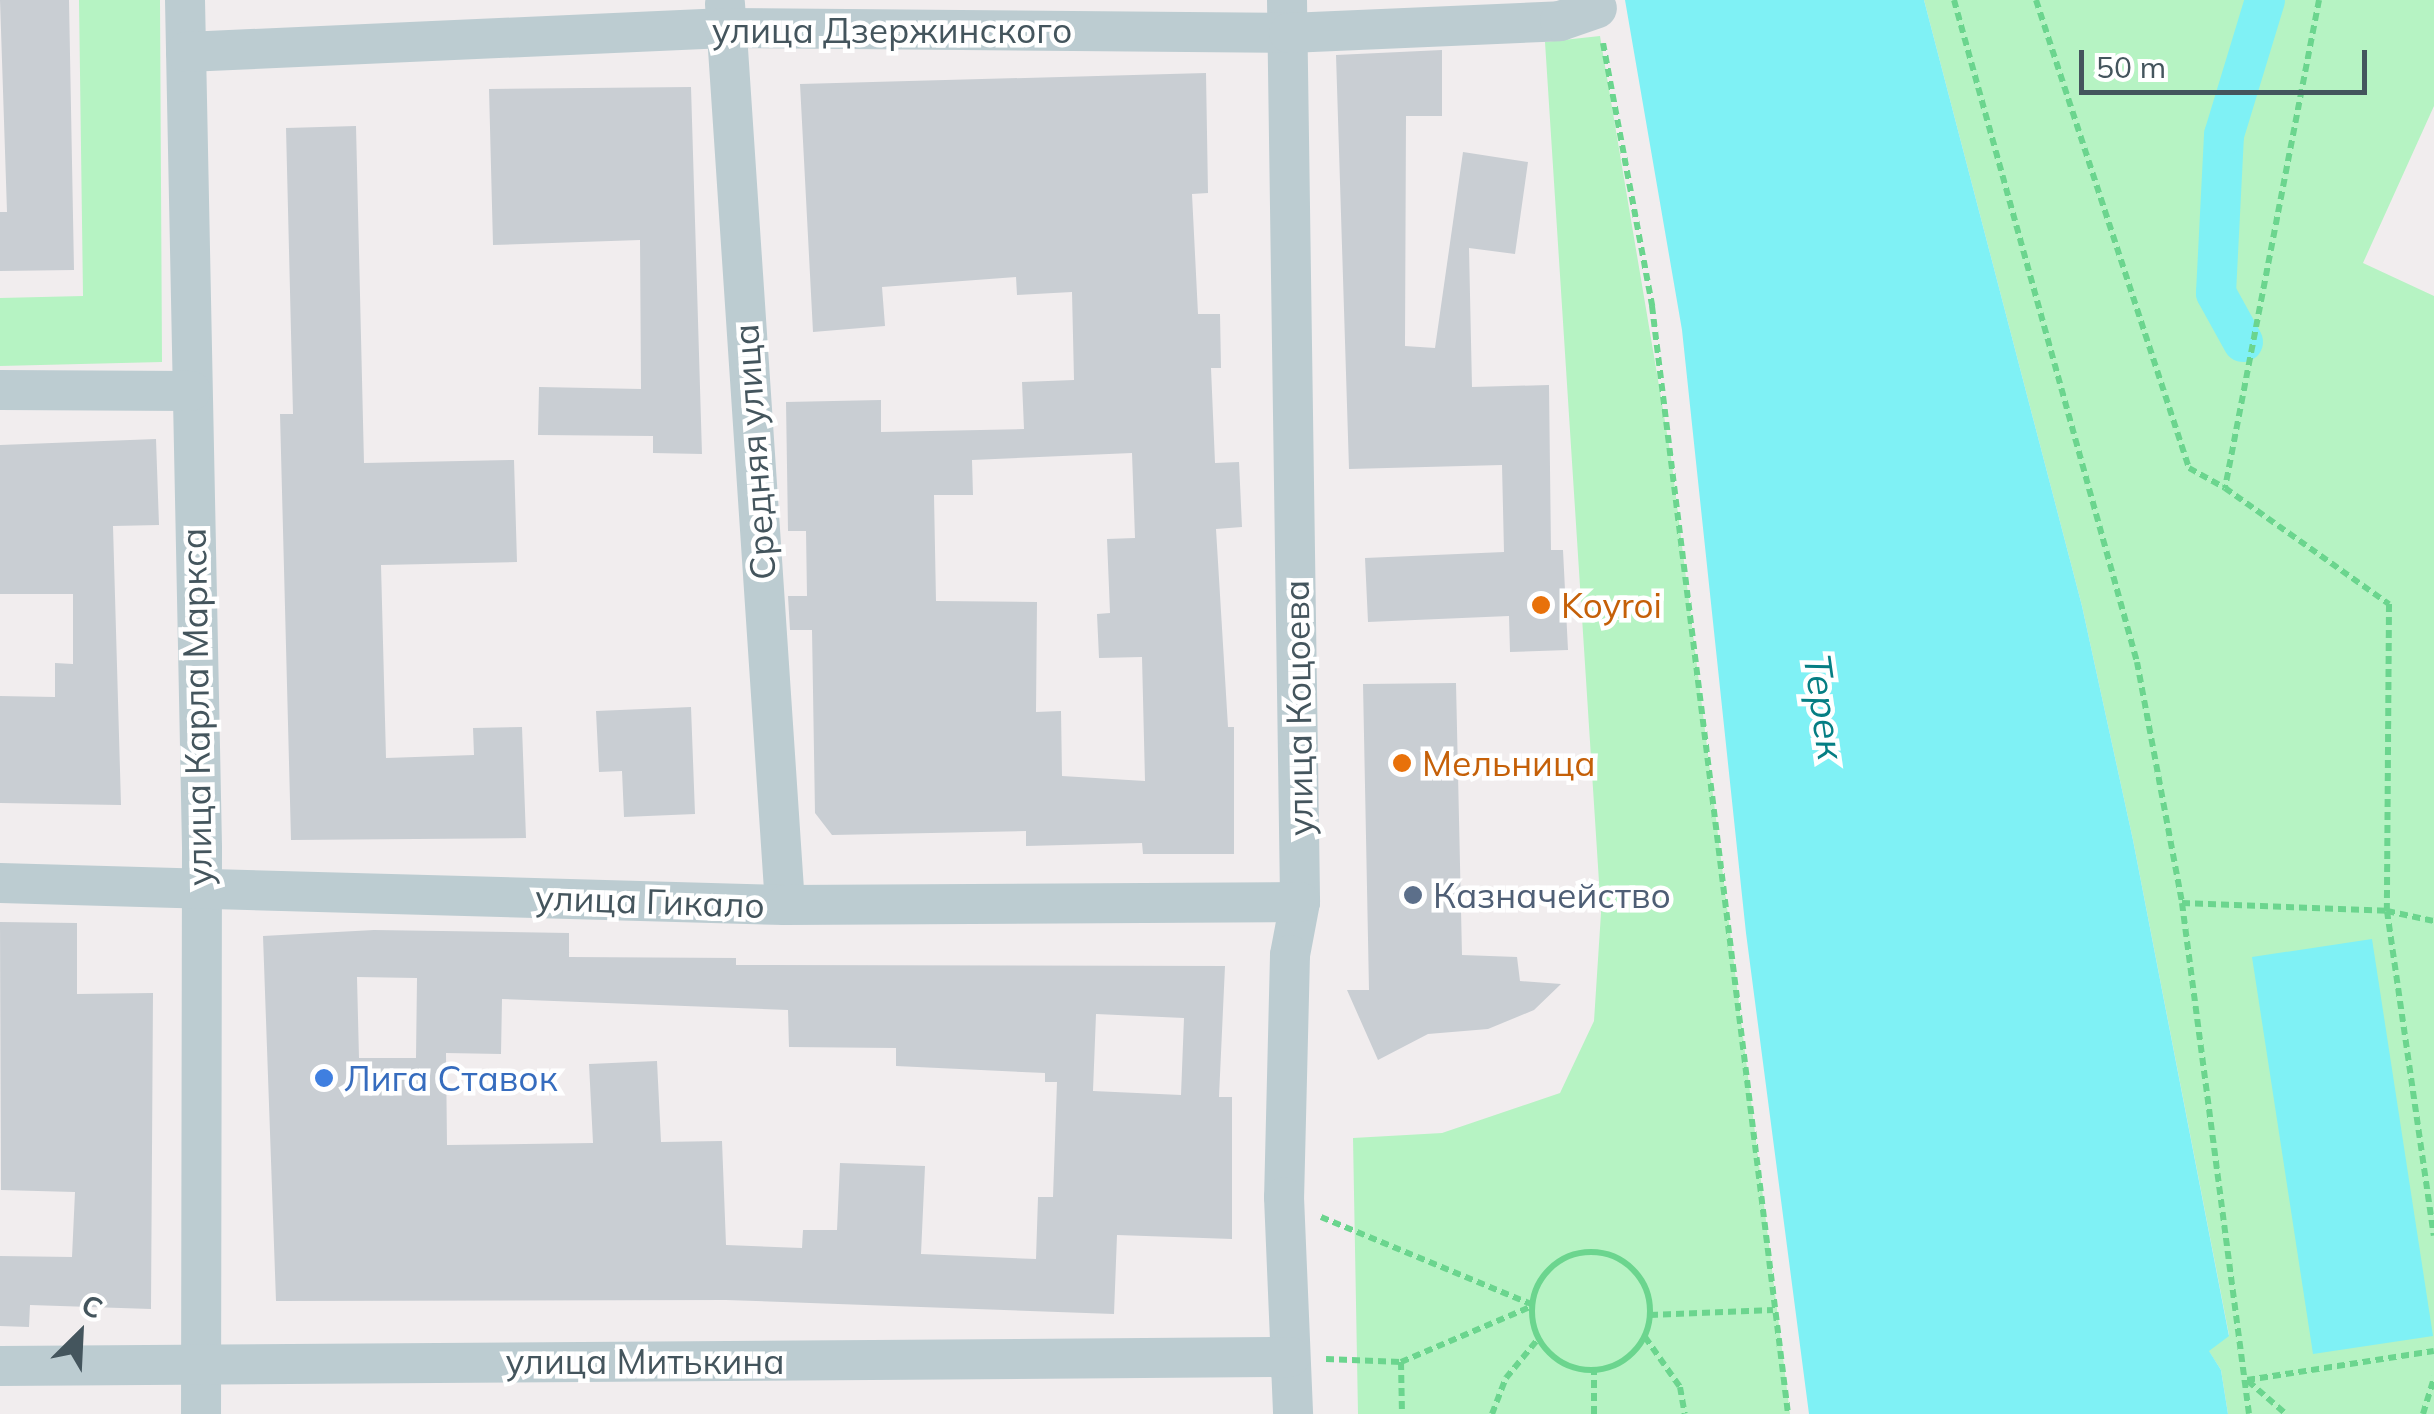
<!DOCTYPE html>
<meta charset="utf-8">
<style>
body{margin:0}
#map{position:relative;width:2434px;height:1414px;overflow:hidden;background:#f1edee;font-family:Mulish,sans-serif}
div>[style]{position:absolute}
.green>*{inset:0;background:#b6f3c3}
.water>*{inset:0;background:#7ff1f5}
.canal>*{height:40px;margin:-20px;padding:0 20px;transform-origin:20px;border-radius:20px;background:#7ff1f5}
.building>*{inset:0;background:#c9ced3}
.path>*{height:6px;margin-top:-3px;transform-origin:0;background:repeating-linear-gradient(90deg,#6bd58e 0 8px,transparent 0 13px)}
.path>.ring{margin:-3px;padding:0;box-sizing:content-box;background:none;border:6px solid #6bd58e;border-radius:50%}
.minor>*{height:40px;margin:-20px;padding:0 20px;transform-origin:20px;border-radius:20px;background:#bcccd1}
.dots>*{width:28px;height:28px;translate:-50% -50%;box-sizing:border-box;border:5px solid #fff;border-radius:50%}
span{translate:-50% -50%;white-space:nowrap;text-align:center;line-height:1.15;-webkit-text-stroke:9px #fff;paint-order:stroke}
.street-label{font-size:35px;color:#44555d}
.food-label{font-size:35px;color:#c56008}
.left{translate:0 -50%;text-align:left}
.service-label{font-size:35px;color:#4e5e75}
.shop-label{font-size:35px;color:#366cbe}
.water-label{font-size:38px;color:#057e83;font-style:italic}
.north{position:absolute;left:30px;top:1284px;width:100px;height:100px;-webkit-text-stroke:8px #fff;paint-order:stroke;rotate:24deg;font-size:28px;font-weight:700;line-height:40px;text-align:center;color:#44555d}
.north::after{content:'';display:block;margin:auto;width:35px;height:45px;background:#44555d;clip-path:polygon(50% 0,100% 100%,50% 72%,0 100%)}
.scale{position:absolute;left:2079px;top:50px;width:288px;height:45px;box-sizing:border-box;border:5px solid #44555d;border-top:0;padding-left:12px;font-size:30px;line-height:35px;white-space:nowrap;color:#44555d;-webkit-text-stroke:8px #fff;paint-order:stroke}
</style>
<div id="map">
<div class="green">
<div style="clip-path:polygon(79px 0,160px 0,162px 362px,0 366px,0 298px,83px 296px)"></div>
<div style="clip-path:polygon(1924px 0,2434px 0,2434px 106px,2363px 263px,2434px 296px,2434px 1414px,2228px 1414px,2221px 1370px,2208px 1350px,2229px 1335px,2133px 840px,2082px 606px)"></div>
<div style="clip-path:polygon(1600px 36px,1671px 457px,1790px 1414px,1358px 1414px,1353px 1138px,1442px 1133px,1560px 1093px,1594px 1021px,1601px 913px,1545px 42px)"></div>
</div>
<div class="water">
<div style="clip-path:polygon(1625px 0,1924px 0,2082px 606px,2133px 840px,2229px 1336px,2209px 1351px,2221px 1370px,2228px 1414px,1809px 1414px,1746px 933px,1682px 330px)"></div>
<div style="clip-path:polygon(2372px 939px,2433px 1336px,2313px 1354px,2252px 957px)"></div>
</div>
<div class="canal">
<div style="left:2243px;top:342px;width:56px;rotate:-118.9deg"></div>
<div style="left:2216px;top:293px;width:158px;rotate:-87.1deg"></div>
<div style="left:2224px;top:135px;width:141px;rotate:-73.1deg"></div>
</div>
<div class="building">
<div style="clip-path:polygon(0 0,69px 0,74px 270px,0 271px,0 212px,7px 212px)"></div>
<div style="clip-path:polygon(1442px 50px,1442px 116px,1406px 116px,1405px 346px,1435px 348px,1463px 152px,1528px 162px,1515px 254px,1469px 248px,1472px 387px,1549px 385px,1551px 550px,1563px 550px,1568px 650px,1510px 652px,1509px 616px,1368px 622px,1365px 558px,1504px 552px,1502px 465px,1349px 469px,1336px 55px)"></div>
<div style="clip-path:polygon(evenodd,1206px 73px,1208px 193px,1192px 194px,1198px 314px,1220px 314px,1221px 368px,1211px 368px,1215px 463px,1239px 462px,1242px 527px,1216px 529px,1228px 727px,1234px 727px,1234px 854px,1143px 854px,1142px 843px,1026px 846px,1026px 831px,832px 835px,815px 813px,812px 630px,790px 630px,788px 596px,807px 596px,806px 531px,788px 531px,786px 402px,881px 400px,881px 432px,1024px 429px,1022px 382px,1074px 380px,1072px 292px,1017px 295px,1016px 277px,882px 287px,885px 326px,813px 332px,800px 84px,1206px 73px,1132px 453px,1135px 538px,1107px 539px,1110px 613px,1097px 614px,1099px 658px,1142px 657px,1145px 781px,1062px 776px,1061px 711px,1036px 712px,1037px 602px,936px 601px,934px 495px,973px 495px,972px 460px,1132px 453px)"></div>
<div style="clip-path:polygon(691px 87px,702px 454px,653px 453px,653px 436px,538px 435px,539px 387px,641px 389px,640px 240px,493px 245px,489px 89px)"></div>
<div style="clip-path:polygon(356px 126px,364px 463px,514px 460px,517px 562px,381px 565px,386px 758px,474px 755px,473px 728px,522px 727px,526px 838px,291px 840px,280px 414px,293px 414px,286px 128px)"></div>
<div style="clip-path:polygon(156px 439px,159px 525px,113px 526px,121px 805px,0 803px,0 696px,55px 697px,55px 663px,73px 664px,73px 594px,0 594px,0 445px)"></div>
<div style="clip-path:polygon(1456px 683px,1462px 955px,1517px 957px,1520px 981px,1561px 984px,1534px 1010px,1488px 1029px,1428px 1034px,1378px 1060px,1347px 990px,1369px 990px,1363px 684px)"></div>
<div style="clip-path:polygon(691px 707px,695px 814px,624px 817px,622px 771px,599px 772px,596px 711px)"></div>
<div style="clip-path:polygon(0 922px,77px 923px,77px 994px,153px 993px,151px 1309px,30px 1305px,29px 1327px,0 1326px,0 1256px,72px 1257px,75px 1192px,1px 1190px)"></div>
<div style="clip-path:polygon(evenodd,374px 930px,569px 933px,569px 957px,736px 958px,736px 965px,1225px 966px,1219px 1097px,1232px 1097px,1232px 1239px,1117px 1235px,1114px 1314px,726px 1300px,276px 1301px,263px 936px,374px 930px,357px 977px,417px 978px,416px 1058px,359px 1058px,357px 977px,374px 930px,502px 999px,788px 1010px,789px 1047px,896px 1048px,896px 1066px,1045px 1073px,1045px 1082px,1057px 1082px,1053px 1197px,1038px 1197px,1036px 1259px,921px 1254px,925px 1166px,840px 1163px,837px 1230px,803px 1230px,802px 1248px,726px 1245px,722px 1141px,661px 1142px,657px 1061px,589px 1064px,593px 1143px,447px 1145px,446px 1053px,501px 1054px,502px 999px,374px 930px,1096px 1014px,1184px 1018px,1181px 1095px,1093px 1091px,1096px 1014px)"></div>
</div>
<div class="path">
<div style="left:1954px;top:0;width:687px;rotate:74.55deg"></div>
<div style="left:2137px;top:662px;width:245px;rotate:79.4deg"></div>
<div style="left:2182px;top:903px;width:515px;rotate:82.53deg"></div>
<div style="left:2036px;top:0;width:492px;rotate:71.9deg"></div>
<div style="left:2189px;top:468px;width:41px;rotate:29.1deg"></div>
<div style="left:2319px;top:0;width:497px;rotate:100.9deg"></div>
<div style="left:2225px;top:488px;width:201px;rotate:35.3deg"></div>
<div style="left:2389px;top:604px;width:307px;rotate:90.4deg"></div>
<div style="left:2387px;top:911px;width:328px;rotate:81.8deg"></div>
<div style="left:1603px;top:43px;width:268px;rotate:79.4deg"></div>
<div style="left:1652px;top:306px;width:1116px;rotate:83deg"></div>
<div style="left:2182px;top:903px;width:205px;rotate:2.2deg"></div>
<div style="left:2387px;top:911px;width:48px;rotate:12deg"></div>
<div style="left:1321px;top:1217px;width:230px;rotate:22.5deg"></div>
<div class="ring" style="left:1532px;top:1252px;width:112px;height:112px"></div>
<div style="left:1650px;top:1315px;width:123px;rotate:-2.3deg"></div>
<div style="left:1645px;top:1337px;width:61px;rotate:55deg"></div>
<div style="left:1680px;top:1387px;width:27px;rotate:80deg"></div>
<div style="left:1326px;top:1359px;width:75px;rotate:2.3deg"></div>
<div style="left:1401px;top:1362px;width:142px;rotate:-23.1deg"></div>
<div style="left:1401px;top:1362px;width:52px;rotate:88.9deg"></div>
<div style="left:2247px;top:1380px;width:189px;rotate:-8.8deg"></div>
<div style="left:2248px;top:1381px;width:50px;rotate:41deg"></div>
<div style="left:1492px;top:1414px;width:39px;rotate:-69deg"></div>
<div style="left:1506px;top:1378px;width:50px;rotate:-50.6deg"></div>
<div style="left:1594px;top:1414px;width:43px;rotate:-90deg"></div>
<div style="left:2423px;top:1414px;width:39px;rotate:-73deg"></div>
</div>
<div class="minor">
<div style="left:185px;top:0;width:849px;rotate:88.85deg"></div>
<div style="left:202px;top:849px;width:565px;rotate:90.1deg"></div>
<div style="left:1287px;top:0;width:902px;rotate:89.17deg"></div>
<div style="left:1300px;top:902px;width:54px;rotate:100.7deg"></div>
<div style="left:1290px;top:955px;width:242px;rotate:91.4deg"></div>
<div style="left:1284px;top:1197px;width:217px;rotate:87.6deg"></div>
<div style="left:725px;top:4px;width:903px;rotate:86.19deg"></div>
<div style="left:186px;top:52px;width:540px;rotate:-2.55deg"></div>
<div style="left:725px;top:28px;width:564px;rotate:0.51deg"></div>
<div style="left:1289px;top:33px;width:271px;rotate:-2.5deg"></div>
<div style="left:1560px;top:21px;width:39px;rotate:-19deg"></div>
<div style="left:0;top:390px;width:191px;rotate:0.3deg"></div>
<div style="left:0;top:883px;width:785px;rotate:1.61deg"></div>
<div style="left:785px;top:905px;width:515px;rotate:-0.33deg"></div>
<div style="left:0;top:1366px;width:1290px;rotate:-0.4deg"></div>
</div>
<div class="dots">
<div style="left:1541px;top:605px;background:#e8710a"></div>
<div style="left:1402px;top:763px;background:#e8710a"></div>
<div style="left:1413px;top:895px;background:#5c6f8a"></div>
<div style="left:324px;top:1078px;background:#3f7fe0"></div>
</div>
<div class="street-label">
<span style="left:892px;top:30px">улица Дзержинского</span>
<span style="left:754px;top:452px;rotate:-94deg">Средняя улица</span>
<span style="left:196px;top:707px;rotate:-91deg">улица Карла Маркса</span>
<span style="left:1298px;top:708px;rotate:-91deg">улица Коцоева</span>
<span style="left:650px;top:901px;rotate:2deg">улица Гикало</span>
<span style="left:645px;top:1361px">улица Митькина</span>
</div>
<div class="food-label">
<span class="left" style="left:1561px;top:605px">Koyroi</span>
<span class="left" style="left:1422px;top:763px">Мельница</span>
</div>
<div class="service-label">
<span class="left" style="left:1433px;top:895px">Казначейство</span>
</div>
<div class="shop-label">
<span class="left" style="left:344px;top:1078px">Лига Ставок</span>
</div>
<div class="water-label">
<span style="left:1824px;top:707px;rotate:82deg">Терек</span>
</div>
<div class="north">С</div>
<div class="scale">50 m</div>
</div>
